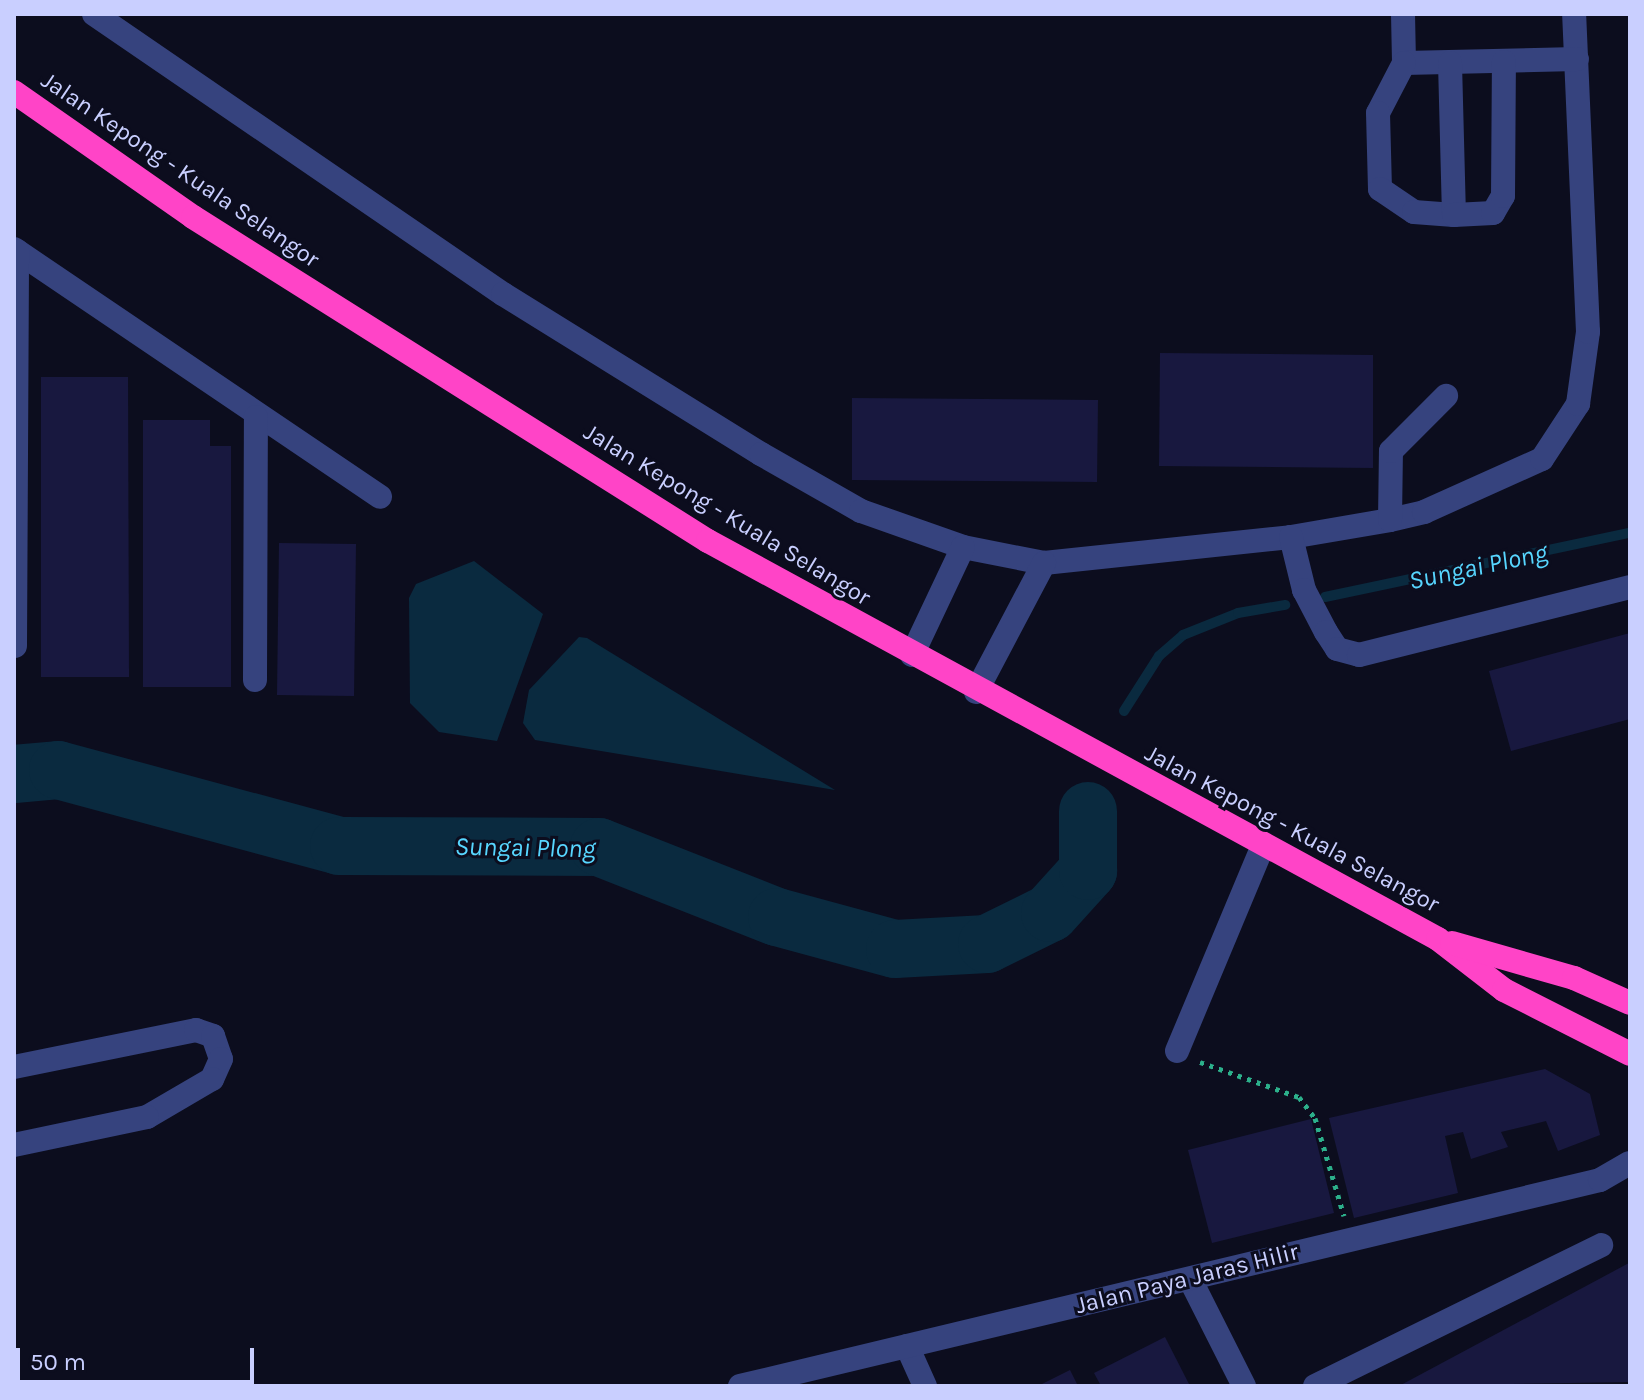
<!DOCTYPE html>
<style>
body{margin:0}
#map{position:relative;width:1644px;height:1400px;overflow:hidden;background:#0c0d1e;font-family:Karla,sans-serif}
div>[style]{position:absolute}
.water>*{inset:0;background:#0a2a3f}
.stream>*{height:10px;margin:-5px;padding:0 5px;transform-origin:5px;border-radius:5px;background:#0a2a3f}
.river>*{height:58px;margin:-29px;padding:0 29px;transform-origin:29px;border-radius:29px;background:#0a2a3f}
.building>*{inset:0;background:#18183f}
.path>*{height:5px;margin-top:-2.5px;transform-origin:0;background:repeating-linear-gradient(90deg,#2cb08b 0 4px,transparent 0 10px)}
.minor>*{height:24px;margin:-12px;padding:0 12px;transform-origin:12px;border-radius:12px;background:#36437e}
.highway>*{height:24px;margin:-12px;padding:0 12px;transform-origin:12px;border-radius:12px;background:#ff44c7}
span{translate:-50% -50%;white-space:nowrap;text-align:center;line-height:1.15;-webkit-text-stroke:6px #0c0d1e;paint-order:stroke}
.street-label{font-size:24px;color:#c9cfff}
.water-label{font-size:26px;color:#57d6ff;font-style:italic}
.frame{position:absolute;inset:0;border:16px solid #c9cfff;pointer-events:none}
.scale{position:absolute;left:16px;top:1348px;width:238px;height:36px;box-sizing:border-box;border:4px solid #c9cfff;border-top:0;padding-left:10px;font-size:24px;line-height:28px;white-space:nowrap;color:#c9cfff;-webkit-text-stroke:6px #0c0d1e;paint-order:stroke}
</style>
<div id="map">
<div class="water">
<div style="clip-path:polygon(474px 561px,543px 614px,497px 741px,439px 732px,410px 703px,409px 598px,416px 584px)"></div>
<div style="clip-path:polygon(579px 637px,587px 638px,835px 790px,535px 740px,523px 723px,529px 690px)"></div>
</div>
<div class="stream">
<div style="left:1325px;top:597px;width:312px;rotate:-11.9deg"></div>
<div style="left:1124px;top:711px;width:65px;rotate:-57.5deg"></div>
<div style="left:1159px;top:656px;width:32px;rotate:-41deg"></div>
<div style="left:1183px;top:635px;width:59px;rotate:-21.8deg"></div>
<div style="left:1238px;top:613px;width:48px;rotate:-9.7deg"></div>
</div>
<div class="river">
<div style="left:14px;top:774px;width:44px;rotate:-5.2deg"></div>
<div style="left:58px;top:770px;width:291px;rotate:15.1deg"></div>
<div style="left:339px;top:846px;width:260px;rotate:0.2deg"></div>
<div style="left:599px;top:847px;width:191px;rotate:21.5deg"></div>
<div style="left:777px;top:917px;width:122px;rotate:15.2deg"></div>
<div style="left:895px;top:949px;width:92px;rotate:-3.1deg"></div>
<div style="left:987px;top:944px;width:70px;rotate:-26.2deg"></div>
<div style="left:1050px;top:913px;width:57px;rotate:-47.9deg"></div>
<div style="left:1088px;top:871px;width:60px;rotate:-90deg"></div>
</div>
<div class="building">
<div style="clip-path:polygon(1160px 353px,1373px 355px,1373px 468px,1159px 466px)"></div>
<div style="clip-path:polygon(41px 377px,128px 377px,129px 677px,41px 677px)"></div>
<div style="clip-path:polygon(852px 398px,1098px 400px,1097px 482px,852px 480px)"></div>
<div style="clip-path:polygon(143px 420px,210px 420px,210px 446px,231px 446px,231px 687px,143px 687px)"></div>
<div style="clip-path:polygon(279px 543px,356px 544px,354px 696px,277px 695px)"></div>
<div style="clip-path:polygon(1630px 633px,1630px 719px,1511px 751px,1489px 671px)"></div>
<div style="clip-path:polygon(1545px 1069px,1590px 1094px,1600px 1135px,1558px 1151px,1546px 1121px,1501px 1132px,1508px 1147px,1471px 1159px,1463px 1132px,1445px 1136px,1458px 1193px,1354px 1218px,1329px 1118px)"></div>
<div style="clip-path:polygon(1311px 1119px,1334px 1213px,1212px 1243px,1188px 1150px)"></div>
<div style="clip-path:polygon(1629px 1263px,1630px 1382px,1399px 1386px)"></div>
<div style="clip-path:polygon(1165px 1337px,1190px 1386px,1101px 1386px,1094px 1373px)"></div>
<div style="clip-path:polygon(1070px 1370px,1078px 1386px,1038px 1386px)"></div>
</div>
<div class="path">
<div style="left:1200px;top:1062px;width:105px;rotate:19.5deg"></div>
<div style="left:1299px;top:1097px;width:26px;rotate:53deg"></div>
<div style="left:1315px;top:1118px;width:102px;rotate:73.5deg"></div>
</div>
<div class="minor">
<div style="left:94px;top:14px;width:496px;rotate:34.4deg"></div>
<div style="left:503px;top:294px;width:304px;rotate:31.8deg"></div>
<div style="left:761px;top:454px;width:115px;rotate:29.7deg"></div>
<div style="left:861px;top:511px;width:108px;rotate:19.4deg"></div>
<div style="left:963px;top:547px;width:83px;rotate:11.2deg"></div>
<div style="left:1044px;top:563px;width:248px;rotate:-6deg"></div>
<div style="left:1291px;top:537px;width:100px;rotate:-9.7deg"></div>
<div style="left:1390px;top:520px;width:35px;rotate:-13deg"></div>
<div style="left:1424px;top:512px;width:129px;rotate:-24.2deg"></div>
<div style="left:1542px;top:459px;width:66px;rotate:-56.8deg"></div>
<div style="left:1578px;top:404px;width:73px;rotate:-82.1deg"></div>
<div style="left:1588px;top:332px;width:318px;rotate:-92.5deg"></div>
<div style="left:1403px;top:14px;width:49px;rotate:88.8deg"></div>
<div style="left:1404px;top:63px;width:173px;rotate:-1.3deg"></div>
<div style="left:1404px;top:63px;width:56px;rotate:117.5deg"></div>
<div style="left:1378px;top:113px;width:76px;rotate:88.5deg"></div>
<div style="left:1380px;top:189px;width:41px;rotate:34.1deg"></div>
<div style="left:1414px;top:212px;width:40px;rotate:4.3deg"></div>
<div style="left:1450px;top:63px;width:152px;rotate:88.5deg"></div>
<div style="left:1454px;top:215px;width:39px;rotate:-3deg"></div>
<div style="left:1493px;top:213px;width:20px;rotate:-60deg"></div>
<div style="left:1503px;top:196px;width:134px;rotate:-89.6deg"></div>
<div style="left:14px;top:249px;width:442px;rotate:34.1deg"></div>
<div style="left:1390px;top:520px;width:69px;rotate:-89.2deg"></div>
<div style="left:1391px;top:451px;width:78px;rotate:-45deg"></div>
<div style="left:1291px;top:537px;width:55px;rotate:76.2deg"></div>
<div style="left:1304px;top:590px;width:47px;rotate:62.4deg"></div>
<div style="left:1326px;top:632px;width:20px;rotate:57deg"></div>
<div style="left:1337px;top:649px;width:23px;rotate:15deg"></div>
<div style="left:1359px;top:655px;width:279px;rotate:-14.1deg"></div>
<div style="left:15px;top:646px;width:395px;rotate:-89.7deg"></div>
<div style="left:912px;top:655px;width:119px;rotate:-64.7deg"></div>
<div style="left:255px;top:680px;width:263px;rotate:-89.8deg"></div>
<div style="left:976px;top:692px;width:146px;rotate:-62.2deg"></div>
<div style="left:1177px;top:1051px;width:223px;rotate:-67.3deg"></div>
<div style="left:14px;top:1067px;width:186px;rotate:-11.5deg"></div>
<div style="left:196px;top:1030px;width:18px;rotate:19deg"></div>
<div style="left:213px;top:1036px;width:24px;rotate:71deg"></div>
<div style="left:221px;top:1059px;width:22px;rotate:114deg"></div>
<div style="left:212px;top:1079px;width:75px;rotate:149.7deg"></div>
<div style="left:147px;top:1117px;width:136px;rotate:168.1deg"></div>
<div style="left:1190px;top:1279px;width:120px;rotate:63.2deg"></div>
<div style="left:907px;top:1346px;width:44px;rotate:65.8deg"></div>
<div style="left:740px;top:1386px;width:884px;rotate:-13.47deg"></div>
<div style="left:1600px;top:1180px;width:34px;rotate:-30deg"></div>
<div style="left:1315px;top:1386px;width:319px;rotate:-26.2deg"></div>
</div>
<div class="highway">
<div style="left:14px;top:92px;width:218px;rotate:34.9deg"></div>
<div style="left:193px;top:217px;width:608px;rotate:32.18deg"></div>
<div style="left:708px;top:541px;width:831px;rotate:28.6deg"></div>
<div style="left:1438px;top:939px;width:83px;rotate:37.7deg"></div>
<div style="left:1504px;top:990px;width:141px;rotate:26.9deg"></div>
<div style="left:1452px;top:943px;width:127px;rotate:16deg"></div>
<div style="left:1574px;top:978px;width:61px;rotate:24.1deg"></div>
</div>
<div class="street-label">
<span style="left:180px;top:170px;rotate:34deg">Jalan Kepong - Kuala Selangor</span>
<span style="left:727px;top:515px;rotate:31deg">Jalan Kepong - Kuala Selangor</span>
<span style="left:1292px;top:829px;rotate:28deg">Jalan Kepong - Kuala Selangor</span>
<span style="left:1187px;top:1279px;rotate:-14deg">Jalan Paya Jaras Hilir</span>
</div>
<div class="water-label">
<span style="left:1478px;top:567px;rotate:-12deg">Sungai Plong</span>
<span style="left:525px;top:848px;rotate:1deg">Sungai Plong</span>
</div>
<div class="frame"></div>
<div class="scale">50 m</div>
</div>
